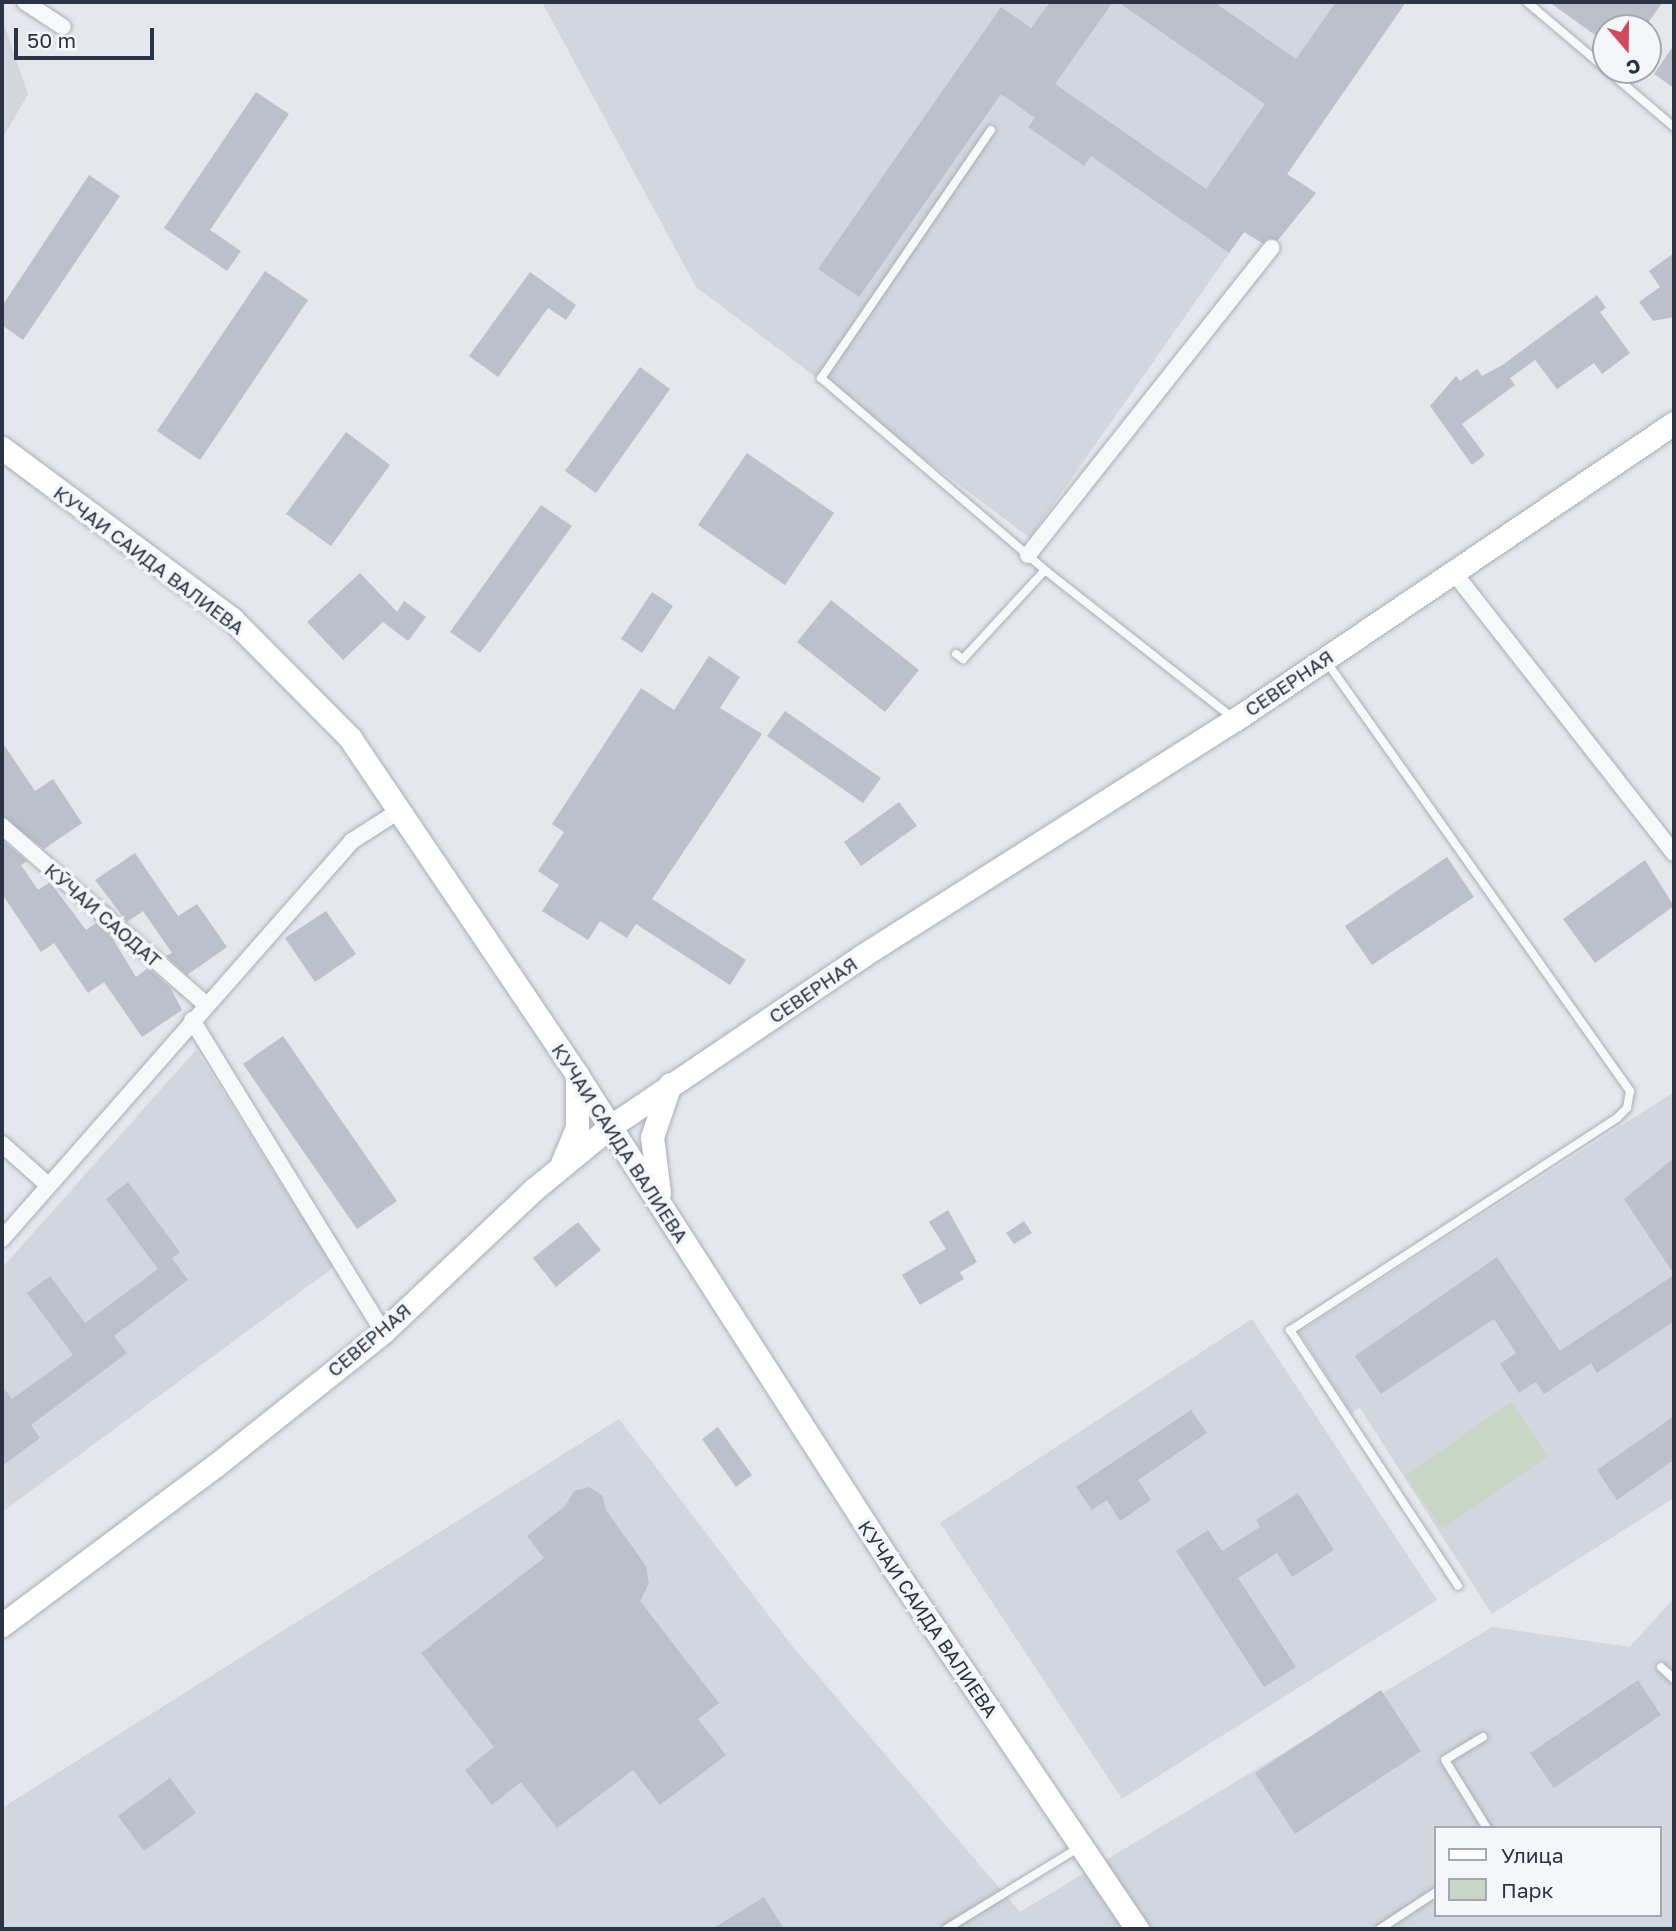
<!DOCTYPE html>
<meta charset="utf-8">
<style>
body{margin:0}
#map{position:relative;width:1676px;height:1931px;overflow:hidden;background:#e4e7ec;font-family:"Golos Text",sans-serif}
div>[style]{position:absolute}
.built>*{inset:0;background:#d2d6de}
.green>*{inset:0;background:#c9d6c5}
.building>*{inset:0;background:#bbc0ca}
.roads{filter:drop-shadow(0 0 2px #a9aeb7) drop-shadow(0 0 2px #a9aeb7)}
.lane>*{height:8px;margin:-4px;padding:0 4px;transform-origin:4px;border-radius:4px;background:#f7f8fa}
.street>*{height:16px;margin:-8px;padding:0 8px;transform-origin:8px;border-radius:8px;background:#f7f8fa}
.secondary>*{height:23px;margin:-11.5px;padding:0 11.5px;transform-origin:11.5px;border-radius:11.5px;background:#fff}
span{translate:-50% -50%;white-space:nowrap;text-align:center;line-height:1.15;-webkit-text-stroke:7px #f4f6f9;paint-order:stroke}
.street-label{font-size:19px;color:#2b3445}
.frame{position:absolute;inset:0;border:4px solid #2b3445;pointer-events:none}
.legend{position:absolute;left:1434px;top:1826px;width:228px;height:91px;box-sizing:border-box;background:#f4f6f9;border:2px solid #a4a8b1;margin:0;padding:9px 12px;list-style:none;font-size:21px;color:#2b3445}
.legend li{display:flex;align-items:center;gap:14px;height:35px}
.legend b{width:35px;border:2px solid #a4a8b1}
.north{position:absolute;left:1592px;top:14px;width:70px;height:70px;box-sizing:border-box;background:#f4f6f9;border:2px solid #a4a8b1;border-radius:50%;rotate:160deg;font-size:19px;font-weight:700;line-height:28px;text-align:center;color:#2b3445}
.north::after{content:'';display:block;margin:auto;width:24px;height:32px;background:#d1495b;clip-path:polygon(50% 0,100% 100%,50% 72%,0 100%)}
.scale{position:absolute;left:14px;top:28px;width:140px;height:32px;box-sizing:border-box;border:4px solid #2b3445;border-top:0;padding-left:9px;font-size:21px;line-height:24px;white-space:nowrap;color:#2b3445;-webkit-text-stroke:5px #f4f6f9;paint-order:stroke}
</style>
<div id="map">
<div class="built">
<div style="clip-path:polygon(542px 2px,1406px 2px,1287px 174px,1316px 193px,1271px 248px,1244px 232px,1030px 538px,696px 287px)"></div>
<div style="clip-path:polygon(2px 19px,28px 94px,2px 139px)"></div>
<div style="clip-path:polygon(196px 1050px,334px 1267px,2px 1512px,2px 1268px)"></div>
<div style="clip-path:polygon(1674px 1092px,1674px 1498px,1492px 1614px,1360px 1408px,1351px 1413px,1299px 1332px)"></div>
<div style="clip-path:polygon(1252px 1319px,1437px 1600px,1122px 1799px,940px 1523px)"></div>
<div style="clip-path:polygon(evenodd,619px 1419px,789px 1642px,1020px 1912px,1492px 1627px,1630px 1647px,1674px 1598px,1674px 1929px,2px 1929px,2px 1808px,619px 1419px,1436px 1828px,1660px 1828px,1660px 1915px,1436px 1915px,1436px 1828px)"></div>
</div>
<div class="green">
<div style="clip-path:polygon(1511px 1402px,1548px 1456px,1442px 1529px,1405px 1476px)"></div>
</div>
<div class="building">
<div style="clip-path:polygon(1050px 2px,1113px 2px,1055px 84px,1206px 189px,1265px 104px,1118px 2px,1214px 2px,1296px 59px,1336px 2px,1406px 2px,1287px 174px,1316px 193px,1278px 240px,1268px 238px,1262px 243px,1244px 232px,1229px 253px,1091px 156px,1084px 166px,1028px 127px,1035px 118px,1001px 94px,859px 297px,818px 269px,1001px 7px,1031px 28px)"></div>
<div style="clip-path:polygon(1549px 2px,1663px 2px,1644px 28px,1606px 28px,1606px 43px)"></div>
<div style="clip-path:polygon(1674px 45px,1674px 88px,1654px 74px)"></div>
<div style="clip-path:polygon(256px 92px,289px 114px,210px 230px,241px 251px,227px 271px,164px 228px)"></div>
<div style="clip-path:polygon(89px 175px,120px 196px,23px 340px,2px 325px,2px 306px)"></div>
<div style="clip-path:polygon(1674px 253px,1674px 317px,1653px 321px,1639px 302px,1660px 287px,1649px 271px)"></div>
<div style="clip-path:polygon(265px 271px,308px 300px,200px 460px,157px 431px)"></div>
<div style="clip-path:polygon(530px 272px,576px 305px,566px 320px,548px 308px,498px 377px,469px 356px)"></div>
<div style="clip-path:polygon(1597px 295px,1606px 308px,1600px 312px,1630px 353px,1602px 374px,1594px 363px,1557px 389px,1535px 360px,1510px 378px,1515px 385px,1462px 424px,1485px 455px,1472px 465px,1430px 406px,1456px 376px,1460px 381px,1477px 369px,1482px 376px,1501px 366px)"></div>
<div style="clip-path:polygon(640px 367px,670px 389px,596px 493px,565px 471px)"></div>
<div style="clip-path:polygon(346px 432px,390px 465px,331px 546px,286px 514px)"></div>
<div style="clip-path:polygon(747px 453px,834px 513px,785px 585px,698px 525px)"></div>
<div style="clip-path:polygon(541px 505px,572px 526px,480px 653px,450px 632px)"></div>
<div style="clip-path:polygon(360px 573px,397px 612px,404px 601px,426px 617px,408px 641px,383px 622px,343px 660px,307px 622px)"></div>
<div style="clip-path:polygon(652px 592px,673px 606px,642px 653px,621px 639px)"></div>
<div style="clip-path:polygon(831px 600px,919px 670px,885px 712px,797px 642px)"></div>
<div style="clip-path:polygon(709px 656px,740px 677px,720px 708px,762px 734px,652px 899px,746px 960px,730px 985px,636px 924px,627px 938px,600px 921px,588px 940px,542px 911px,559px 885px,538px 871px,564px 832px,552px 824px,641px 688px,674px 710px)"></div>
<div style="clip-path:polygon(785px 711px,881px 778px,863px 803px,767px 736px)"></div>
<div style="clip-path:polygon(2px 742px,35px 791px,53px 779px,82px 823px,44px 849px,2px 816px)"></div>
<div style="clip-path:polygon(899px 802px,917px 826px,861px 866px,844px 842px)"></div>
<div style="clip-path:polygon(2px 840px,27px 861px,21px 865px,38px 890px,50px 882px,86px 930px,96px 923px,110px 934px,136px 977px,148px 968px,170px 987px,182px 1010px,142px 1037px,104px 982px,88px 993px,54px 943px,41px 952px,2px 894px)"></div>
<div style="clip-path:polygon(135px 853px,178px 916px,197px 904px,227px 947px,187px 975px,166px 956px,172px 953px,143px 911px,127px 922px,95px 880px)"></div>
<div style="clip-path:polygon(1447px 857px,1474px 897px,1372px 965px,1345px 926px)"></div>
<div style="clip-path:polygon(1645px 860px,1674px 906px,1595px 963px,1563px 919px)"></div>
<div style="clip-path:polygon(326px 911px,356px 954px,315px 982px,285px 938px)"></div>
<div style="clip-path:polygon(283px 1036px,397px 1201px,357px 1229px,243px 1064px)"></div>
<div style="clip-path:polygon(1674px 1158px,1674px 1274px,1624px 1199px)"></div>
<div style="clip-path:polygon(128px 1182px,180px 1252px,172px 1258px,188px 1280px,114px 1336px,127px 1353px,31px 1425px,40px 1438px,2px 1466px,2px 1386px,12px 1399px,73px 1355px,27px 1293px,50px 1276px,85px 1323px,158px 1269px,106px 1199px)"></div>
<div style="clip-path:polygon(948px 1210px,977px 1262px,960px 1272px,964px 1279px,920px 1305px,902px 1275px,946px 1249px,929px 1222px)"></div>
<div style="clip-path:polygon(1024px 1221px,1032px 1233px,1014px 1244px,1006px 1233px)"></div>
<div style="clip-path:polygon(578px 1222px,601px 1250px,556px 1287px,533px 1258px)"></div>
<div style="clip-path:polygon(1497px 1257px,1560px 1351px,1674px 1275px,1674px 1321px,1597px 1373px,1591px 1363px,1544px 1394px,1536px 1382px,1519px 1393px,1500px 1364px,1516px 1353px,1494px 1319px,1381px 1394px,1355px 1356px)"></div>
<div style="clip-path:polygon(1191px 1410px,1207px 1433px,1138px 1480px,1151px 1500px,1120px 1521px,1107px 1500px,1092px 1510px,1076px 1487px)"></div>
<div style="clip-path:polygon(1674px 1416px,1674px 1460px,1617px 1500px,1597px 1470px)"></div>
<div style="clip-path:polygon(718px 1427px,752px 1475px,736px 1487px,702px 1439px)"></div>
<div style="clip-path:polygon(589px 1487px,602px 1495px,606px 1510px,646px 1566px,649px 1583px,640px 1601px,719px 1703px,698px 1719px,726px 1755px,660px 1805px,633px 1770px,557px 1828px,521px 1782px,492px 1805px,465px 1770px,494px 1747px,421px 1653px,544px 1558px,527px 1536px,565px 1506px,574px 1491px)"></div>
<div style="clip-path:polygon(1298px 1493px,1334px 1550px,1292px 1577px,1277px 1553px,1238px 1578px,1296px 1667px,1264px 1687px,1176px 1551px,1208px 1530px,1222px 1551px,1260px 1527px,1256px 1520px)"></div>
<div style="clip-path:polygon(1638px 1680px,1661px 1715px,1554px 1788px,1530px 1753px)"></div>
<div style="clip-path:polygon(1381px 1690px,1421px 1751px,1295px 1834px,1255px 1773px)"></div>
<div style="clip-path:polygon(170px 1778px,196px 1813px,144px 1851px,118px 1816px)"></div>
<div style="clip-path:polygon(764px 1897px,784px 1929px,712px 1929px)"></div>
</div>
<div class="roads">
<div class="lane">
<div style="left:1527px;top:2px;width:104px;rotate:40.3deg"></div>
<div style="left:1607px;top:70px;width:88px;rotate:40.4deg"></div>
<div style="left:991px;top:130px;width:301px;rotate:124.4deg"></div>
<div style="left:821px;top:378px;width:295px;rotate:40.6deg"></div>
<div style="left:1045px;top:570px;width:239px;rotate:38.2deg"></div>
<div style="left:956px;top:654px;width:9px;rotate:36deg"></div>
<div style="left:963px;top:659px;width:121px;rotate:-47.3deg"></div>
<div style="left:1326px;top:661px;width:527px;rotate:54.74deg"></div>
<div style="left:1630px;top:1091px;width:17px;rotate:100deg"></div>
<div style="left:1627px;top:1108px;width:14px;rotate:135deg"></div>
<div style="left:1617px;top:1118px;width:390px;rotate:147deg"></div>
<div style="left:1290px;top:1330px;width:306px;rotate:56.7deg"></div>
<div style="left:1661px;top:1667px;width:18px;rotate:43deg"></div>
<div style="left:1483px;top:1737px;width:44px;rotate:148.8deg"></div>
<div style="left:1445px;top:1760px;width:80px;rotate:58.3deg"></div>
<div style="left:946px;top:1929px;width:155px;rotate:-31.5deg"></div>
<div style="left:1380px;top:1929px;width:67px;rotate:-33.5deg"></div>
</div>
<div class="street">
<div style="left:25px;top:2px;width:45px;rotate:33.3deg"></div>
<div style="left:1028px;top:555px;width:392px;rotate:-51.6deg"></div>
<div style="left:1455px;top:574px;width:355px;rotate:51.9deg"></div>
<div style="left:2px;top:826px;width:270px;rotate:41.2deg"></div>
<div style="left:192px;top:1020px;width:366px;rotate:58.5deg"></div>
<div style="left:2px;top:1144px;width:62px;rotate:41.7deg"></div>
<div style="left:2px;top:1239px;width:530px;rotate:-48.67deg"></div>
<div style="left:352px;top:841px;width:56px;rotate:-32.6deg"></div>
</div>
<div class="secondary">
<div style="left:2px;top:448px;width:287px;rotate:36.6deg"></div>
<div style="left:232px;top:619px;width:168px;rotate:45.2deg"></div>
<div style="left:350px;top:738px;width:406px;rotate:56deg"></div>
<div style="left:577px;top:1075px;width:585px;rotate:57.29deg"></div>
<div style="left:893px;top:1567px;width:437px;rotate:56deg"></div>
<div style="left:562px;top:1163px;width:39px;rotate:-67deg"></div>
<div style="left:577px;top:1127px;width:52px;rotate:-90deg"></div>
<div style="left:659px;top:1193px;width:56px;rotate:-97.1deg"></div>
<div style="left:652px;top:1137px;width:56px;rotate:-71.2deg"></div>
<div style="left:2px;top:1625px;width:267px;rotate:-36.8deg"></div>
<div style="left:216px;top:1465px;width:213px;rotate:-38.5deg"></div>
<div style="left:383px;top:1332px;width:207px;rotate:-43.4deg"></div>
<div style="left:533px;top:1190px;width:101px;rotate:-39.4deg"></div>
<div style="left:611px;top:1126px;width:303px;rotate:-34.1deg"></div>
<div style="left:862px;top:956px;width:443px;rotate:-32.4deg"></div>
<div style="left:1236px;top:719px;width:529px;rotate:-34.05deg"></div>
</div>
</div>
<div class="street-label">
<span style="left:149px;top:560px;rotate:37deg">КУЧАИ САИДА ВАЛИЕВА</span>
<span style="left:1289px;top:683px;rotate:-34deg">СЕВЕРНАЯ</span>
<span style="left:103px;top:915px;rotate:41deg">КӮЧАИ САОДАТ</span>
<span style="left:813px;top:990px;rotate:-34deg">СЕВЕРНАЯ</span>
<span style="left:620px;top:1143px;rotate:57deg">КУЧАИ САИДА ВАЛИЕВА</span>
<span style="left:369px;top:1340px;rotate:-40deg">СЕВЕРНАЯ</span>
<span style="left:928px;top:1619px;rotate:56deg">КУЧАИ САИДА ВАЛИЕВА</span>
</div>
<div class="frame"></div>
<ul class="legend">
<li><b style="height:9px;background:#fff"></b>Улица</li>
<li><b style="height:19px;background:#c9d6c5"></b>Парк</li>
</ul>
<div class="north">С</div>
<div class="scale">50 m</div>
</div>
